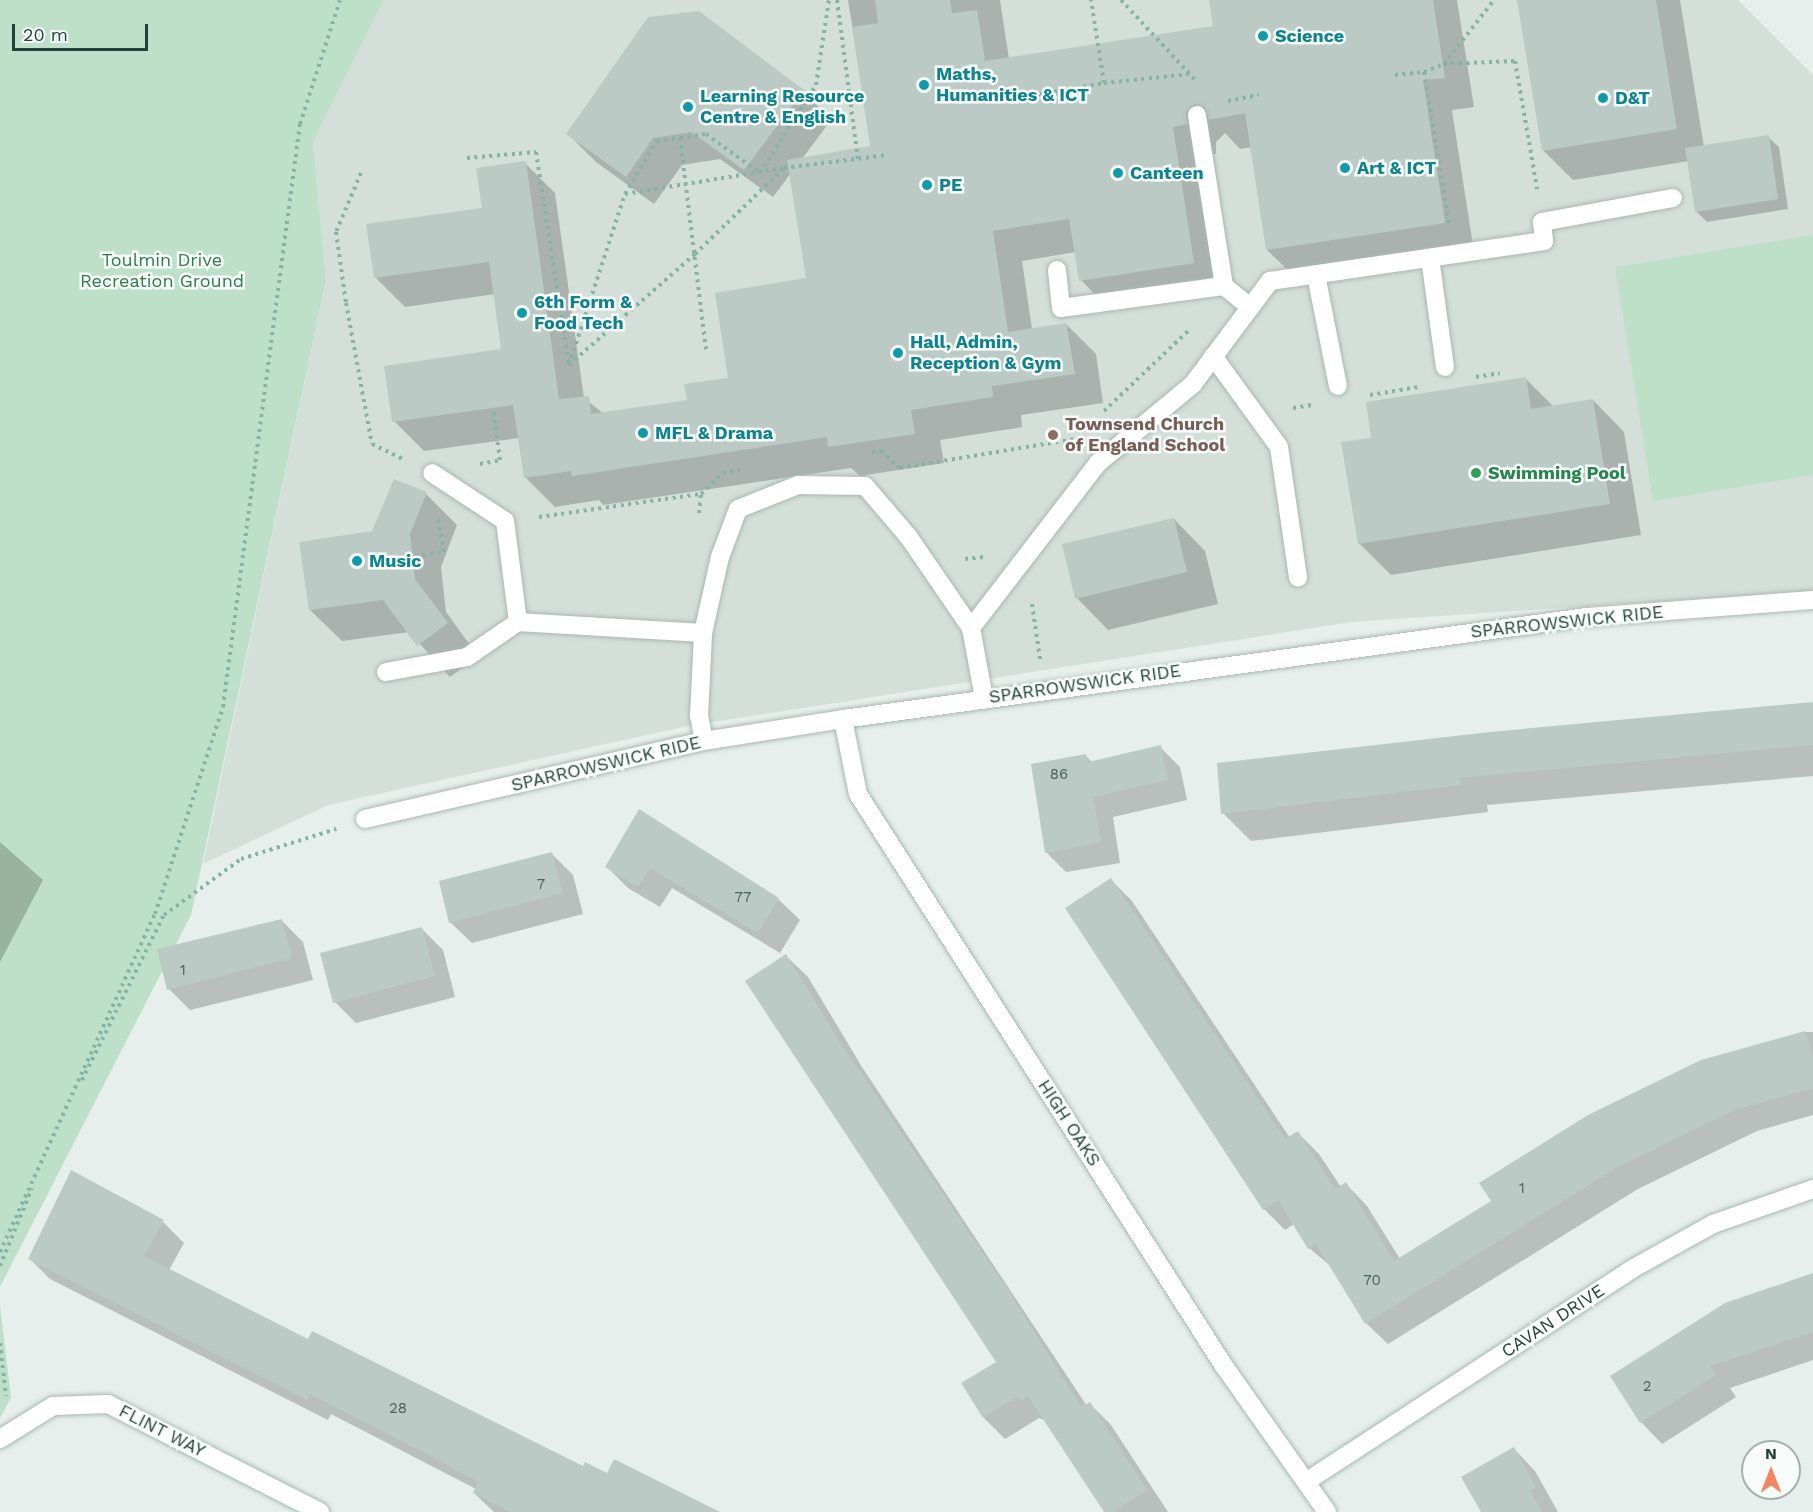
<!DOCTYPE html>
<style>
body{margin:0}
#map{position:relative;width:1813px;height:1512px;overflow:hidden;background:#e6efeb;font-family:"Work Sans",sans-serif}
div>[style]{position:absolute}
.built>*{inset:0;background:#d4dfda}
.green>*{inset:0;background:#bfe0c8}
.shadow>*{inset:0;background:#0003}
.building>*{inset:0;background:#bbcac4}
.path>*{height:4px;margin-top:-2px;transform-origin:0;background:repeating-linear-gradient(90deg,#86b3a5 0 3px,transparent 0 7.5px)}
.roads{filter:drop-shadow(0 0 2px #a8b8b2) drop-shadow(0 0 2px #a8b8b2)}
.lane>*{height:18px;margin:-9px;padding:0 9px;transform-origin:9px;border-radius:9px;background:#fff}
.street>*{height:18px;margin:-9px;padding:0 9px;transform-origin:9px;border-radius:9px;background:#fff}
.dots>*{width:16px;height:16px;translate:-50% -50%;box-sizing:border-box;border:3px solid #f7fbf9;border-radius:50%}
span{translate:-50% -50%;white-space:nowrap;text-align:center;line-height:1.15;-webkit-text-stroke:5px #f7fbf9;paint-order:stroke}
.number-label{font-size:15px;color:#4a645c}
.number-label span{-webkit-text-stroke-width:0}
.culture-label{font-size:18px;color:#0d838f;font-weight:700}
.left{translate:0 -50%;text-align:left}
.park-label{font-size:18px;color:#2d7a4b}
.education-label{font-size:18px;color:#785e54;font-weight:700}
.leisure-label{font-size:18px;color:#27864d;font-weight:700}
.street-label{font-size:18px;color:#24423a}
.north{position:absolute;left:1741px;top:1440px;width:60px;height:60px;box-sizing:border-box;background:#f7fbf9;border:2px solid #a3b1ad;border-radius:50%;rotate:0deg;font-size:16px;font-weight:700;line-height:24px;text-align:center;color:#24423a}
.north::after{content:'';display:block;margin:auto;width:21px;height:27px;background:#f4845f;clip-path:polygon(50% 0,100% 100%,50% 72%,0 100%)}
.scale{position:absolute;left:12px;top:24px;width:136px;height:27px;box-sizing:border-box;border:3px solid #24423a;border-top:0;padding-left:8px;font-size:18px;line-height:21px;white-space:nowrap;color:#24423a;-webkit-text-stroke:4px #f7fbf9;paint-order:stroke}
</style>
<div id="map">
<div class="built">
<div style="clip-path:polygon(384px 0,1738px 0,1813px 75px,1813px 591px,1351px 622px,688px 726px,328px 805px,203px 864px,326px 280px,313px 142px)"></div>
</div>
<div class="green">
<div style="clip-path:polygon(0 0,384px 0,313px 142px,326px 280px,191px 915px,0 1287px)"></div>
<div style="clip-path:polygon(1813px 235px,1813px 475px,1653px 501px,1615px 267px)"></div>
<div style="clip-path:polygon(0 1305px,11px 1398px,0 1418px)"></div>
</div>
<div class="shadow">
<div style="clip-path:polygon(848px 0,1000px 0,1009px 59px,1215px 28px,1211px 0,1457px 0,1474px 107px,1452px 110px,1474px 252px,1297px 279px,1267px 250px,1252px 147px,1240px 149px,1225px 133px,1216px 142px,1216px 154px,1202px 156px,1223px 293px,1110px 310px,1081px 280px,1076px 252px,1022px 261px,1032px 329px,1066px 324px,1096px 354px,1103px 403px,1021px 415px,1022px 427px,940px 440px,944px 463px,860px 476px,851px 468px,603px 505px,599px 500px,555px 507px,525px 477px,519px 438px,424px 451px,394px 421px,503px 351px,495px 294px,405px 307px,375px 277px,483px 210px,525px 163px,555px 193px,584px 398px,604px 414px,688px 402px,730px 379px,807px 280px,791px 173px,773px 197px,720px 159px,682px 165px,654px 204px,596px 162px,568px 134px,803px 91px,831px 120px,802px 159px,872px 147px)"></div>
<div style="clip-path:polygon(1519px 0,1680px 0,1704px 147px,1768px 137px,1779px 147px,1788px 209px,1707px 222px,1696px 211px,1689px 161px,1573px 180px,1544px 151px)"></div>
<div style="clip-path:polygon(1525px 378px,1554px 407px,1593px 400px,1624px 432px,1641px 535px,1391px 575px,1359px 543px,1373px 439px)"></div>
<div style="clip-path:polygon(426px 494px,457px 525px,441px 567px,446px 612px,478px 656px,450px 677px,409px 632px,342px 641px,310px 610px,374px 533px)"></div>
<div style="clip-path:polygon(1174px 519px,1205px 551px,1218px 604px,1108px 630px,1077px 598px)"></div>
<div style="clip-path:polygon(1813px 705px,1813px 776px,1487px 805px,1488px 812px,1251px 841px,1223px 813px)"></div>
<div style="clip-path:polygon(1160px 747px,1180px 767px,1187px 800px,1113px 817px,1120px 863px,1066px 872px,1046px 852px,1086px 756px,1092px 762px)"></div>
<div style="clip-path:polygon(640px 811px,778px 899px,800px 920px,780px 953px,672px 888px,660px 907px,628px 888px,607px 867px)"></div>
<div style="clip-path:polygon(0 842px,43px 880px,0 962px)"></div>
<div style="clip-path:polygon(552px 854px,573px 875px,583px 914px,472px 943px,450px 922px)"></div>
<div style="clip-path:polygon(1111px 880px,1132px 901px,1290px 1138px,1298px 1133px,1319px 1154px,1341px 1187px,1346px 1184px,1367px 1206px,1400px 1259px,1805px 1032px,1813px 1032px,1813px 1115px,1757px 1131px,1638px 1189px,1388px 1344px,1366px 1323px,1333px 1268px,1309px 1248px,1294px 1224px,1285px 1230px,1264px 1209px)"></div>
<div style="clip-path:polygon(282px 921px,303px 942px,313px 980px,190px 1010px,169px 989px)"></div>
<div style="clip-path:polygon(422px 929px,443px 950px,455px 997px,356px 1023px,335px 1002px)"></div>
<div style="clip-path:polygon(786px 956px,808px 977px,862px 1067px,1087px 1406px,1090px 1404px,1111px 1425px,1168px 1512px,1106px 1512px,1045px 1420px,1039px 1418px,1005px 1439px,984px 1418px,963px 1384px,998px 1363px)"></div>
<div style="clip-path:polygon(163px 1222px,184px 1243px,169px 1270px,308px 1341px,583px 1468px,708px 1512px,494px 1512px,474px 1493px,476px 1489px,331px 1414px,328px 1420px,50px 1279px,29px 1258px)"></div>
<div style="clip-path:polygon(1813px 1275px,1813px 1360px,1730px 1388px,1736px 1397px,1662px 1444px,1641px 1422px)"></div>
<div style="clip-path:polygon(1514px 1449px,1535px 1471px,1558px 1512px,1483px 1512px)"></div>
</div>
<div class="building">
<div style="clip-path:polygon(875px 0,950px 0,952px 13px,977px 10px,985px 61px,1213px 26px,1209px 0,1433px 0,1445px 78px,1423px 80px,1445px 223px,1266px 250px,1245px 113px,1209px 120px,1205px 108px,1195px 104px,1186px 112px,1187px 124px,1173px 127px,1194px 263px,1079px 281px,1069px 219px,993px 231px,1008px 332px,1066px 323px,1075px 374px,992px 386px,993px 397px,911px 410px,915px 434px,828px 447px,827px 437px,572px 476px,571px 471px,524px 478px,513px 405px,392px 422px,384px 366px,501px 349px,489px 262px,374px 278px,366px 224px,482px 208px,476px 168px,526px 161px,559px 399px,589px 396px,591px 414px,687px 400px,684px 384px,728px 378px,715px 293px,806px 278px,787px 160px,870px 146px,852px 27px,878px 23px)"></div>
<div style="clip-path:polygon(1517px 0,1656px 0,1677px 129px,1542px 151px)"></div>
<div style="clip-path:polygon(699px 11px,804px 90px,744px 170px,691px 132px,653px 138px,626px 177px,566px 134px,648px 17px)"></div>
<div style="clip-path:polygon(1769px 135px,1778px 199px,1695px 212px,1685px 148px)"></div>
<div style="clip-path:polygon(1526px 377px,1531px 409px,1593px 399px,1610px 504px,1358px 544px,1341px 442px,1371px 438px,1366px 402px)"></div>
<div style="clip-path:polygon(394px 479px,427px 492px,410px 534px,415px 579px,448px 623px,417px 646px,383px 600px,309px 610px,299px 542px,372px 531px)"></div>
<div style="clip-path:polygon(1174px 518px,1187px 572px,1075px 599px,1062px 544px)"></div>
<div style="clip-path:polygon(1813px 702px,1813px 745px,1460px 778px,1461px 785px,1221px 814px,1217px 763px,1490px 732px)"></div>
<div style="clip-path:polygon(1161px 745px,1168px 780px,1093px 797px,1101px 843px,1045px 853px,1031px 764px,1086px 754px,1088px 762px)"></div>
<div style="clip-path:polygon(639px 809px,779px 898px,758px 933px,650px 868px,638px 887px,605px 867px)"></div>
<div style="clip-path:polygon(552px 852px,563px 893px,449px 923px,439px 881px)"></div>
<div style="clip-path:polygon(1111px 878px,1285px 1139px,1298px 1131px,1335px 1189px,1346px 1182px,1394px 1261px,1491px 1201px,1479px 1183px,1588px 1115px,1701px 1060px,1805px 1031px,1813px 1057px,1813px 1088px,1735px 1110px,1616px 1168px,1365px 1324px,1316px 1244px,1308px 1249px,1278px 1200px,1263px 1210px,1065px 908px)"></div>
<div style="clip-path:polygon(282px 919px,292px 958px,167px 990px,157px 949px)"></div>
<div style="clip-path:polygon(422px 927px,435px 976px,333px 1003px,320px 953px)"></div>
<div style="clip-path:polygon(786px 954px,841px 1044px,1007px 1288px,1081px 1407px,1090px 1402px,1147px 1490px,1113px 1512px,1104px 1512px,1028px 1396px,1020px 1401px,1018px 1396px,983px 1418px,961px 1383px,996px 1362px,745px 981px)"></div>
<div style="clip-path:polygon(71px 1170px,164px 1220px,144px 1256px,308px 1339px,312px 1331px,583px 1466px,585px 1462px,607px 1473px,614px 1459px,720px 1512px,511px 1512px,473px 1493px,478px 1482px,438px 1460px,310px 1394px,307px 1400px,28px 1259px)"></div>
<div style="clip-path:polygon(1813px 1273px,1813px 1332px,1710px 1366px,1716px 1375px,1640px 1423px,1610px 1376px,1725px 1303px)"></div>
<div style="clip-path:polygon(1514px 1447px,1536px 1487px,1530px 1491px,1542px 1512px,1481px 1512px,1461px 1477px)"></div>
</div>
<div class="path">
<div style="left:837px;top:0;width:160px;rotate:82.5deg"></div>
<div style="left:1121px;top:0;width:110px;rotate:47.2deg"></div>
<div style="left:1444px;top:64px;width:81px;rotate:-52deg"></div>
<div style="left:1424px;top:72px;width:153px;rotate:80.6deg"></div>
<div style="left:1395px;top:75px;width:29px;rotate:-6deg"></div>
<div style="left:1424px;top:72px;width:22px;rotate:-22deg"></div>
<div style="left:1444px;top:64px;width:71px;rotate:-2.4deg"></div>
<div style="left:1515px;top:61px;width:130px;rotate:80.2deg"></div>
<div style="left:1104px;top:83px;width:85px;rotate:-6deg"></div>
<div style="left:1002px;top:101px;width:104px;rotate:-10deg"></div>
<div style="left:1104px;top:83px;width:84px;rotate:-98.9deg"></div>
<div style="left:1228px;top:101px;width:31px;rotate:-11deg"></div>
<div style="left:680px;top:138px;width:26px;rotate:-9deg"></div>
<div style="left:706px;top:134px;width:67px;rotate:35.8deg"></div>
<div style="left:760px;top:173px;width:104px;rotate:-57.5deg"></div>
<div style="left:816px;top:85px;width:86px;rotate:-81.3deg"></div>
<div style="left:467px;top:158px;width:69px;rotate:-5deg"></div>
<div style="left:536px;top:152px;width:216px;rotate:81.2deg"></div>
<div style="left:569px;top:365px;width:168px;rotate:-41.4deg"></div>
<div style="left:695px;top:254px;width:124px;rotate:-44deg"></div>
<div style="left:784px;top:168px;width:104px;rotate:-7.2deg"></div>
<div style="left:361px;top:173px;width:64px;rotate:113deg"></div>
<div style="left:336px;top:232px;width:72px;rotate:82deg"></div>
<div style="left:346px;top:303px;width:143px;rotate:79.6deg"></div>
<div style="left:372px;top:444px;width:34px;rotate:26deg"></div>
<div style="left:625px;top:194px;width:62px;rotate:-58.9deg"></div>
<div style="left:657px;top:141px;width:23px;rotate:-7deg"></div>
<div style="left:680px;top:138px;width:215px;rotate:83deg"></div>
<div style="left:569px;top:365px;width:180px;rotate:-71.9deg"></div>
<div style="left:625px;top:194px;width:161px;rotate:-9.3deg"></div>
<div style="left:1476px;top:377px;width:24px;rotate:-9deg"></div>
<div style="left:1370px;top:395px;width:49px;rotate:-9.5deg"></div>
<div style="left:1293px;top:408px;width:19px;rotate:-9deg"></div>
<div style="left:1104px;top:411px;width:116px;rotate:-43.6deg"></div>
<div style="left:872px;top:452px;width:9px;rotate:-6deg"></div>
<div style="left:881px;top:451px;width:25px;rotate:42deg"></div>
<div style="left:900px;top:468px;width:177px;rotate:-9.4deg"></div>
<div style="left:480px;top:464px;width:20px;rotate:-11deg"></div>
<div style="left:500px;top:460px;width:52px;rotate:-97.7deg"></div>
<div style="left:699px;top:513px;width:19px;rotate:-84deg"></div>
<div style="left:539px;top:517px;width:164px;rotate:-8.1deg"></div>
<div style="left:701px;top:494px;width:30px;rotate:-44deg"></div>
<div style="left:723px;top:473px;width:17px;rotate:-10deg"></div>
<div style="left:415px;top:556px;width:29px;rotate:-8deg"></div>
<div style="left:444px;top:552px;width:35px;rotate:-100deg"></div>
<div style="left:965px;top:559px;width:19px;rotate:-6deg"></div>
<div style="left:1032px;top:604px;width:56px;rotate:81.7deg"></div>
<div style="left:82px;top:1080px;width:184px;rotate:-63.6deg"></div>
<div style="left:164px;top:915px;width:95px;rotate:-36deg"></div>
<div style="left:241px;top:859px;width:100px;rotate:-17.5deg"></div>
<div style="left:0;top:1252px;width:372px;rotate:-65.4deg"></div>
<div style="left:155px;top:914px;width:218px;rotate:-71.8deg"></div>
<div style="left:223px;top:707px;width:588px;rotate:-82.48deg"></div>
<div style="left:300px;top:124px;width:130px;rotate:-72.1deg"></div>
<div style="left:0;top:1266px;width:84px;rotate:-67.7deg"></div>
<div style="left:0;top:1343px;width:53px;rotate:83.5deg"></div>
</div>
<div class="roads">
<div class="lane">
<div style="left:1430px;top:258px;width:110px;rotate:82.2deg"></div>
<div style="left:1057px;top:270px;width:38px;rotate:84deg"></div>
<div style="left:1061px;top:308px;width:164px;rotate:-7.7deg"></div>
<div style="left:1224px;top:286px;width:173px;rotate:-99deg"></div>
<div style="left:1316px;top:275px;width:113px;rotate:78.8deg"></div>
<div style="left:1224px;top:286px;width:33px;rotate:39deg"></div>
<div style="left:1213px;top:356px;width:112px;rotate:54deg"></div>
<div style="left:1279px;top:447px;width:132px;rotate:81.7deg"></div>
<div style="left:518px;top:622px;width:185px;rotate:3.4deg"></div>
<div style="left:971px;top:628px;width:208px;rotate:-52.4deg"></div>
<div style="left:1098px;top:463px;width:124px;rotate:-39.7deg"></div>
<div style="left:1193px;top:384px;width:129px;rotate:-53.2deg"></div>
<div style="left:1270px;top:281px;width:277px;rotate:-8.3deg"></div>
<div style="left:1544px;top:241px;width:19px;rotate:-96deg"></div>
<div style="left:1542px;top:222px;width:133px;rotate:-10.4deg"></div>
<div style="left:386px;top:672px;width:82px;rotate:-10.5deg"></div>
<div style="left:467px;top:657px;width:62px;rotate:-34.5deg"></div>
<div style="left:518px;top:622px;width:102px;rotate:-97.3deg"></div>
<div style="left:505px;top:521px;width:87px;rotate:-146.7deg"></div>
<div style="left:704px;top:741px;width:25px;rotate:-101deg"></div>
<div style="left:699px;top:716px;width:83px;rotate:-87.2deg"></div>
<div style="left:703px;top:633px;width:78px;rotate:-77.4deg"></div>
<div style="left:720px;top:557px;width:51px;rotate:-69.4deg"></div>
<div style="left:738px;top:509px;width:65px;rotate:-21.8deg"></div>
<div style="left:798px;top:485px;width:67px;rotate:0.9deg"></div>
<div style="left:865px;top:486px;width:66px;rotate:49.3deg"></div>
<div style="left:908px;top:536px;width:112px;rotate:55.6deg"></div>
<div style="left:971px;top:628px;width:71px;rotate:79.5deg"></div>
</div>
<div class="street">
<div style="left:843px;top:719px;width:76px;rotate:78.7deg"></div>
<div style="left:858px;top:794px;width:679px;rotate:57.39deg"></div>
<div style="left:1224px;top:1366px;width:179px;rotate:54.8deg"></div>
<div style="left:365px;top:819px;width:348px;rotate:-13deg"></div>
<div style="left:704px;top:741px;width:141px;rotate:-9deg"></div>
<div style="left:843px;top:719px;width:751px;rotate:-7.81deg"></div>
<div style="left:1587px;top:617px;width:227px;rotate:-4.3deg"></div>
<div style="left:0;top:1439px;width:62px;rotate:-31.9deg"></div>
<div style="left:53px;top:1406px;width:55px;rotate:-2.1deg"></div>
<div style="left:108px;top:1404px;width:238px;rotate:27deg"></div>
<div style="left:1307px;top:1481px;width:388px;rotate:-33.1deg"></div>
<div style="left:1632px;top:1269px;width:93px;rotate:-29.1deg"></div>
<div style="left:1713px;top:1224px;width:106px;rotate:-19.3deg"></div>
</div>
</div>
<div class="dots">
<div style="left:1263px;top:36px;background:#0f9aa8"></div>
<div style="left:924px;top:85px;background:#0f9aa8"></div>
<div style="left:1603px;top:98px;background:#0f9aa8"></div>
<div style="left:688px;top:107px;background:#0f9aa8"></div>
<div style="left:1345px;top:168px;background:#0f9aa8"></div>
<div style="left:1118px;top:173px;background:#0f9aa8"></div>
<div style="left:927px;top:185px;background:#0f9aa8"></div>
<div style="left:522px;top:313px;background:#0f9aa8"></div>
<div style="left:898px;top:353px;background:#0f9aa8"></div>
<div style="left:643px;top:433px;background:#0f9aa8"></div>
<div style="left:1053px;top:435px;background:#8d6e63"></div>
<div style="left:1476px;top:473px;background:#2e9e5b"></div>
<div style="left:357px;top:561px;background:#0f9aa8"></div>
</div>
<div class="number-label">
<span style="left:1059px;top:775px">86</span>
<span style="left:541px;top:885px">7</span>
<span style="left:743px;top:898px">77</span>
<span style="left:183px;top:971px">1</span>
<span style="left:1522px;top:1189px">1</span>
<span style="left:1372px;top:1281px">70</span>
<span style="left:1647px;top:1387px">2</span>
<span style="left:398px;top:1409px">28</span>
</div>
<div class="culture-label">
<span class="left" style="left:1275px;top:36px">Science</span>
<span class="left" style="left:936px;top:85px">Maths,<br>Humanities &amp; ICT</span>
<span class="left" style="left:700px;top:107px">Learning Resource<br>Centre &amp; English</span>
<span class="left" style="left:1615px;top:98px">D&amp;T</span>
<span class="left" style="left:1357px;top:168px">Art &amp; ICT</span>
<span class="left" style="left:1130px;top:173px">Canteen</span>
<span class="left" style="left:939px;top:185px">PE</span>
<span class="left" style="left:534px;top:313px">6th Form &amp;<br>Food Tech</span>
<span class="left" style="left:910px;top:353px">Hall, Admin,<br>Reception &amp; Gym</span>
<span class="left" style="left:655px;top:433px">MFL &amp; Drama</span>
<span class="left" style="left:369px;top:561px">Music</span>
</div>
<div class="park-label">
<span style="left:162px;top:271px">Toulmin Drive<br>Recreation Ground</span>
</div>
<div class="education-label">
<span class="left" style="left:1065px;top:435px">Townsend Church<br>of England School</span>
</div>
<div class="leisure-label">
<span class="left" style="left:1488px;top:473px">Swimming Pool</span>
</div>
<div class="street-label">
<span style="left:1567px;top:622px;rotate:-6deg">SPARROWSWICK RIDE</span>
<span style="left:1085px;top:684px;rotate:-8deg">SPARROWSWICK RIDE</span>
<span style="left:606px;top:764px;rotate:-13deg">SPARROWSWICK RIDE</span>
<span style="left:1069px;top:1123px;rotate:57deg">HIGH OAKS</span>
<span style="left:1553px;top:1321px;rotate:-33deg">CAVAN DRIVE</span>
<span style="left:162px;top:1431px;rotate:27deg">FLINT WAY</span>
</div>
<div class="north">N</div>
<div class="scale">20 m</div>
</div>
